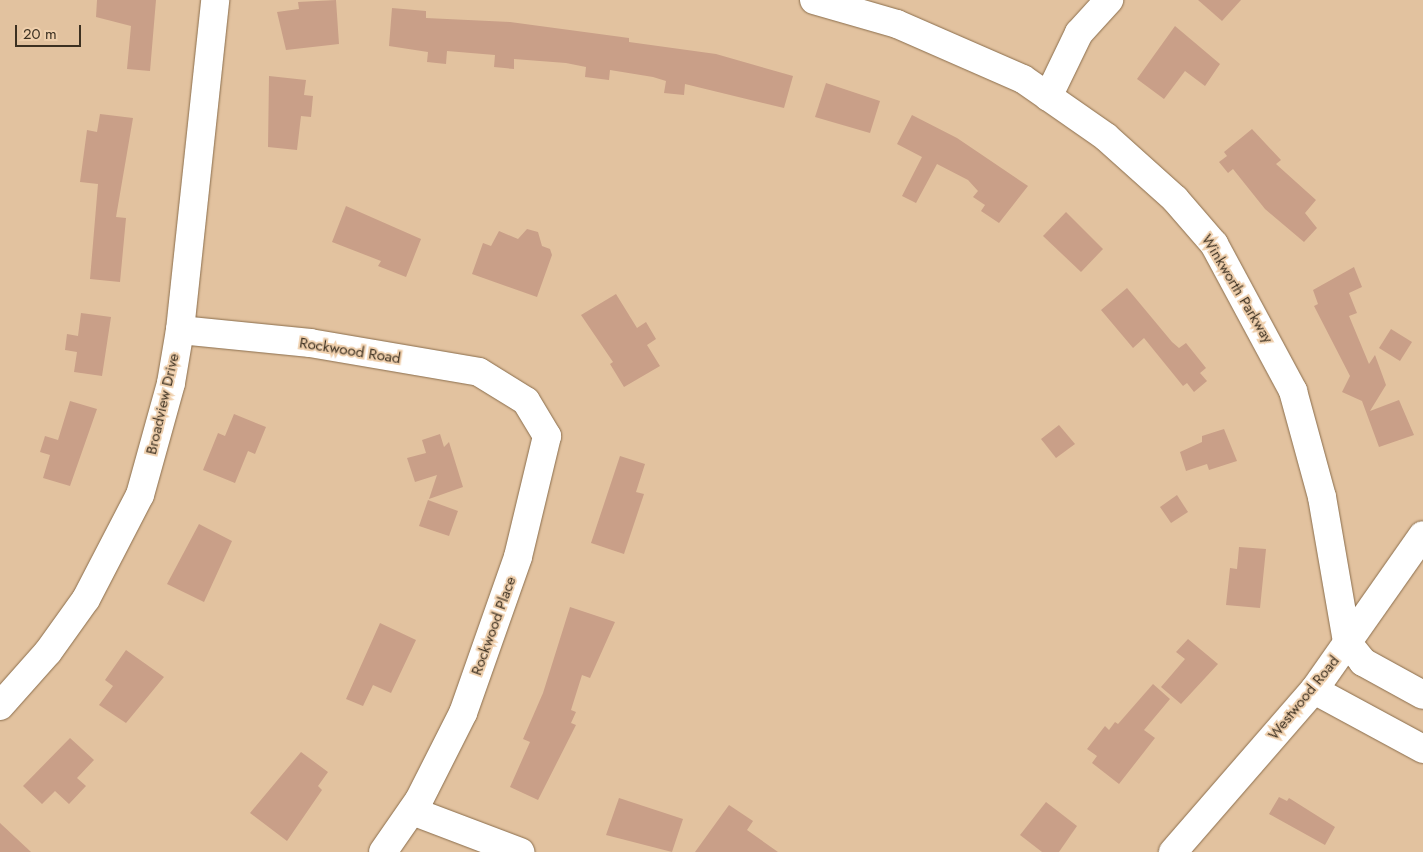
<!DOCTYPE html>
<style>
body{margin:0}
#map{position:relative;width:1423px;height:852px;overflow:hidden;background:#e2c29f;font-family:Jost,sans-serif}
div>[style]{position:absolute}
.building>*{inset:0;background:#c99f88}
.roads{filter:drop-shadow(0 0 1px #8a6d4c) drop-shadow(0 0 1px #8a6d4c)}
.minor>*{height:28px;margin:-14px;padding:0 14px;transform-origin:14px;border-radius:14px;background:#fff}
span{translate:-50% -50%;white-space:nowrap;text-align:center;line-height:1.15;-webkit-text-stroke:4px #efcfac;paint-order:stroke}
.street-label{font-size:15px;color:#3c3021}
.scale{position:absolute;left:15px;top:25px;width:66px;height:22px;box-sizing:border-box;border:2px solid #3c3021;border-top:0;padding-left:6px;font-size:15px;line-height:18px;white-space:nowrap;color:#3c3021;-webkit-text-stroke:4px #efcfac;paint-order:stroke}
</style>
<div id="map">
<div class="building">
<div style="clip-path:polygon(97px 0,156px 0,150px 71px,127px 69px,131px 26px,96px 17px)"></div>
<div style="clip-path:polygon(336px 0,339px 44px,286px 50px,277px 12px,299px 9px,298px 2px)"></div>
<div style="clip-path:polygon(1198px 0,1241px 0,1222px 21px)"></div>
<div style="clip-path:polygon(392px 8px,426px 11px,426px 18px,510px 22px,629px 38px,629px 42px,716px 54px,793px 76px,784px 108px,685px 84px,684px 95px,664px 93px,666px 81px,653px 77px,610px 70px,609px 80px,585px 77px,586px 67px,566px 63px,514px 59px,514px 69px,494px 67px,495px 55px,447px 51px,446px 64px,427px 62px,428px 52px,389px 46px)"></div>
<div style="clip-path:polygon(1175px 26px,1220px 64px,1205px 86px,1185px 71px,1164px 99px,1137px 79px)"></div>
<div style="clip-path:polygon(269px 76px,306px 80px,304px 95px,313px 96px,311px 117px,301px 116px,297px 150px,268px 147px)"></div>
<div style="clip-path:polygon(826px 83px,880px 101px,870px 133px,815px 117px)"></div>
<div style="clip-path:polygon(100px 114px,133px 118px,116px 217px,126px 218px,120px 282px,90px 279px,98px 184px,80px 182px,87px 130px,97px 132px)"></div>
<div style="clip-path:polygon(912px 115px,957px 138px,1028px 186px,999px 223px,981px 211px,985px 205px,973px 197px,978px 191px,968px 180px,937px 164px,916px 203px,902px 196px,922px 157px,897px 144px)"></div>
<div style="clip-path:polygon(1252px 129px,1281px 160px,1276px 164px,1316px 200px,1305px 213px,1317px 228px,1304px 242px,1265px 209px,1233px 169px,1228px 173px,1219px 162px,1227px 156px,1224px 152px)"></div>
<div style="clip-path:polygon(346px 206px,421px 239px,406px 277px,378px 266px,381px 261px,332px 242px)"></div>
<div style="clip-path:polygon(1066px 212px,1103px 249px,1081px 272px,1043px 236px)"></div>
<div style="clip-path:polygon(527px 229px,538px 232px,542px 246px,550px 249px,552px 255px,537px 297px,472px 274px,483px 243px,491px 246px,499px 231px,518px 239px)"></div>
<div style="clip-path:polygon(1354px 267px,1362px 287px,1349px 293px,1357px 313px,1349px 316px,1369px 364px,1375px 355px,1386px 385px,1370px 411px,1399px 400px,1414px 435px,1379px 447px,1362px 401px,1342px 392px,1350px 376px,1314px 306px,1318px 304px,1313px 290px)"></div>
<div style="clip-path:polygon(1127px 288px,1172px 342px,1179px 348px,1186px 343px,1206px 368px,1200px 373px,1207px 381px,1194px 392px,1187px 383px,1183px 386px,1144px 338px,1133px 348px,1101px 310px)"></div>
<div style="clip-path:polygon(616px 294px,637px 328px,646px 322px,656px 339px,647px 345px,660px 366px,624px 387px,610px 364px,613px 362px,581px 315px)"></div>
<div style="clip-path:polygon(81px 313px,111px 317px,102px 376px,74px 372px,77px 352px,65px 350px,67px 334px,78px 336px)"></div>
<div style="clip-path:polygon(1391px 329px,1412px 342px,1400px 361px,1379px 348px)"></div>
<div style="clip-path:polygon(70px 401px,97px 409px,70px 486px,43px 478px,50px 455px,40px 452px,45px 436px,58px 440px)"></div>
<div style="clip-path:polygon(234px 414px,266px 427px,255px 454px,248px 451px,235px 483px,203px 470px,218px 433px,225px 436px)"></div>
<div style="clip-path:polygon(1059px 425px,1075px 444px,1056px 458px,1041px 439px)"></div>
<div style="clip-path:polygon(1224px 429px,1237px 461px,1209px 470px,1207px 464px,1186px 471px,1180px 452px,1202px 442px,1202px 436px)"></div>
<div style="clip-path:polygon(440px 434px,444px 447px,449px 442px,463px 487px,429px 499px,437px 475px,415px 482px,407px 458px,426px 453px,422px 440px)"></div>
<div style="clip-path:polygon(620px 456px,645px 464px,636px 492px,644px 494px,624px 554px,591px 543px)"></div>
<div style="clip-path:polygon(1177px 495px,1188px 512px,1171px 523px,1160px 507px)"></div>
<div style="clip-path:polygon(428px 500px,458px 511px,449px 536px,419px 526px)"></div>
<div style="clip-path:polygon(199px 524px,232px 541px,204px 602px,167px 584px)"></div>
<div style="clip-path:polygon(1239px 547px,1266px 549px,1260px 608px,1226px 605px,1230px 568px,1237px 569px)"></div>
<div style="clip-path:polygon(570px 607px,615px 622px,590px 678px,582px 675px,571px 710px,576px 712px,571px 723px,576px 725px,538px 800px,510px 787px,530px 742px,523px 739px,543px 693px)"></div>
<div style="clip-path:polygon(380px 623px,416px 640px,391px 693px,373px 685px,363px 706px,346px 699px)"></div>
<div style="clip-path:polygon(1188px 639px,1218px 664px,1181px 704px,1161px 687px,1185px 659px,1176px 652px)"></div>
<div style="clip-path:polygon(126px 650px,164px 677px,126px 723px,99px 705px,113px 686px,105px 680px)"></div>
<div style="clip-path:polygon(1153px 684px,1170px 699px,1144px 730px,1155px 738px,1119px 784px,1092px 763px,1097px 756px,1087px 749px,1105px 726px,1109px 730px,1115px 722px,1118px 724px)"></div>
<div style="clip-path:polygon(70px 738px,94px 760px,77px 778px,86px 786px,69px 804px,55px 791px,42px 804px,23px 786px)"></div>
<div style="clip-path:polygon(301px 752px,328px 772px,318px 786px,322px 790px,287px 841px,250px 813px)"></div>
<div style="clip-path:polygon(1279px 797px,1287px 801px,1289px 798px,1335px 827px,1325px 845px,1269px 814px)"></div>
<div style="clip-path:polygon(619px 798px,683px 819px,672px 852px,606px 835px)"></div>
<div style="clip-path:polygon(1046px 802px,1077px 826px,1059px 852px,1042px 852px,1020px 835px)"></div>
<div style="clip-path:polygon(729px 805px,753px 821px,747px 830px,778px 852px,695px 852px)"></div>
<div style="clip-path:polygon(0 823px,31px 852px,0 852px)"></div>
</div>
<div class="roads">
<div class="minor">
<div style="left:814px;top:0;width:86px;rotate:16.1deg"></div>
<div style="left:897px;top:24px;width:137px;rotate:23.6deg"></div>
<div style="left:1023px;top:79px;width:101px;rotate:34.9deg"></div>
<div style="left:1106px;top:137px;width:93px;rotate:41.9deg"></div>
<div style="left:1175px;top:199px;width:60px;rotate:49.1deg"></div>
<div style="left:1214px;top:244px;width:167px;rotate:61.7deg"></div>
<div style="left:1293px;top:391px;width:110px;rotate:74.7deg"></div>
<div style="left:1322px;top:497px;width:147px;rotate:80.2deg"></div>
<div style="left:1347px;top:642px;width:26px;rotate:51deg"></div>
<div style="left:1363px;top:662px;width:68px;rotate:28.8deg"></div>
<div style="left:1048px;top:97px;width:71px;rotate:-64.2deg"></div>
<div style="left:1079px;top:33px;width:45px;rotate:-47.7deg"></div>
<div style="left:180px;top:330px;width:131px;rotate:5.7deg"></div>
<div style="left:310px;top:343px;width:171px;rotate:9.7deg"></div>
<div style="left:479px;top:372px;width:55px;rotate:31.7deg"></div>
<div style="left:526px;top:401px;width:41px;rotate:59deg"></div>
<div style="left:547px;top:436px;width:124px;rotate:103.5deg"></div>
<div style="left:518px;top:557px;width:165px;rotate:109.4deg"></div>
<div style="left:463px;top:713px;width:97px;rotate:116.8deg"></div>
<div style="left:419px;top:800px;width:63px;rotate:124.7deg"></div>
<div style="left:1314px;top:690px;width:124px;rotate:28.4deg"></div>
<div style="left:0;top:706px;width:72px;rotate:-48.4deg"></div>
<div style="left:48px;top:652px;width:65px;rotate:-54.4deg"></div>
<div style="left:86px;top:599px;width:117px;rotate:-62.6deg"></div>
<div style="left:140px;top:495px;width:116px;rotate:-74.5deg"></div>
<div style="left:171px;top:383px;width:54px;rotate:-80.4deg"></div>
<div style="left:180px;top:330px;width:332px;rotate:-83.9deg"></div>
<div style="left:412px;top:811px;width:116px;rotate:20.8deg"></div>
<div style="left:1173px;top:852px;width:215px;rotate:-49deg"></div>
<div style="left:1314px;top:690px;width:189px;rotate:-54.9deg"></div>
</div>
</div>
<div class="street-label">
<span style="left:1237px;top:289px;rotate:59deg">Winkworth Parkway</span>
<span style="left:350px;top:351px;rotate:9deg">Rockwood Road</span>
<span style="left:163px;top:404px;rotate:-77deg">Broadview Drive</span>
<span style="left:494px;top:626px;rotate:-70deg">Rockwood Place</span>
<span style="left:1304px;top:698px;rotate:-51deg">Westwood Road</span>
</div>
<div class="scale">20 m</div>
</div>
